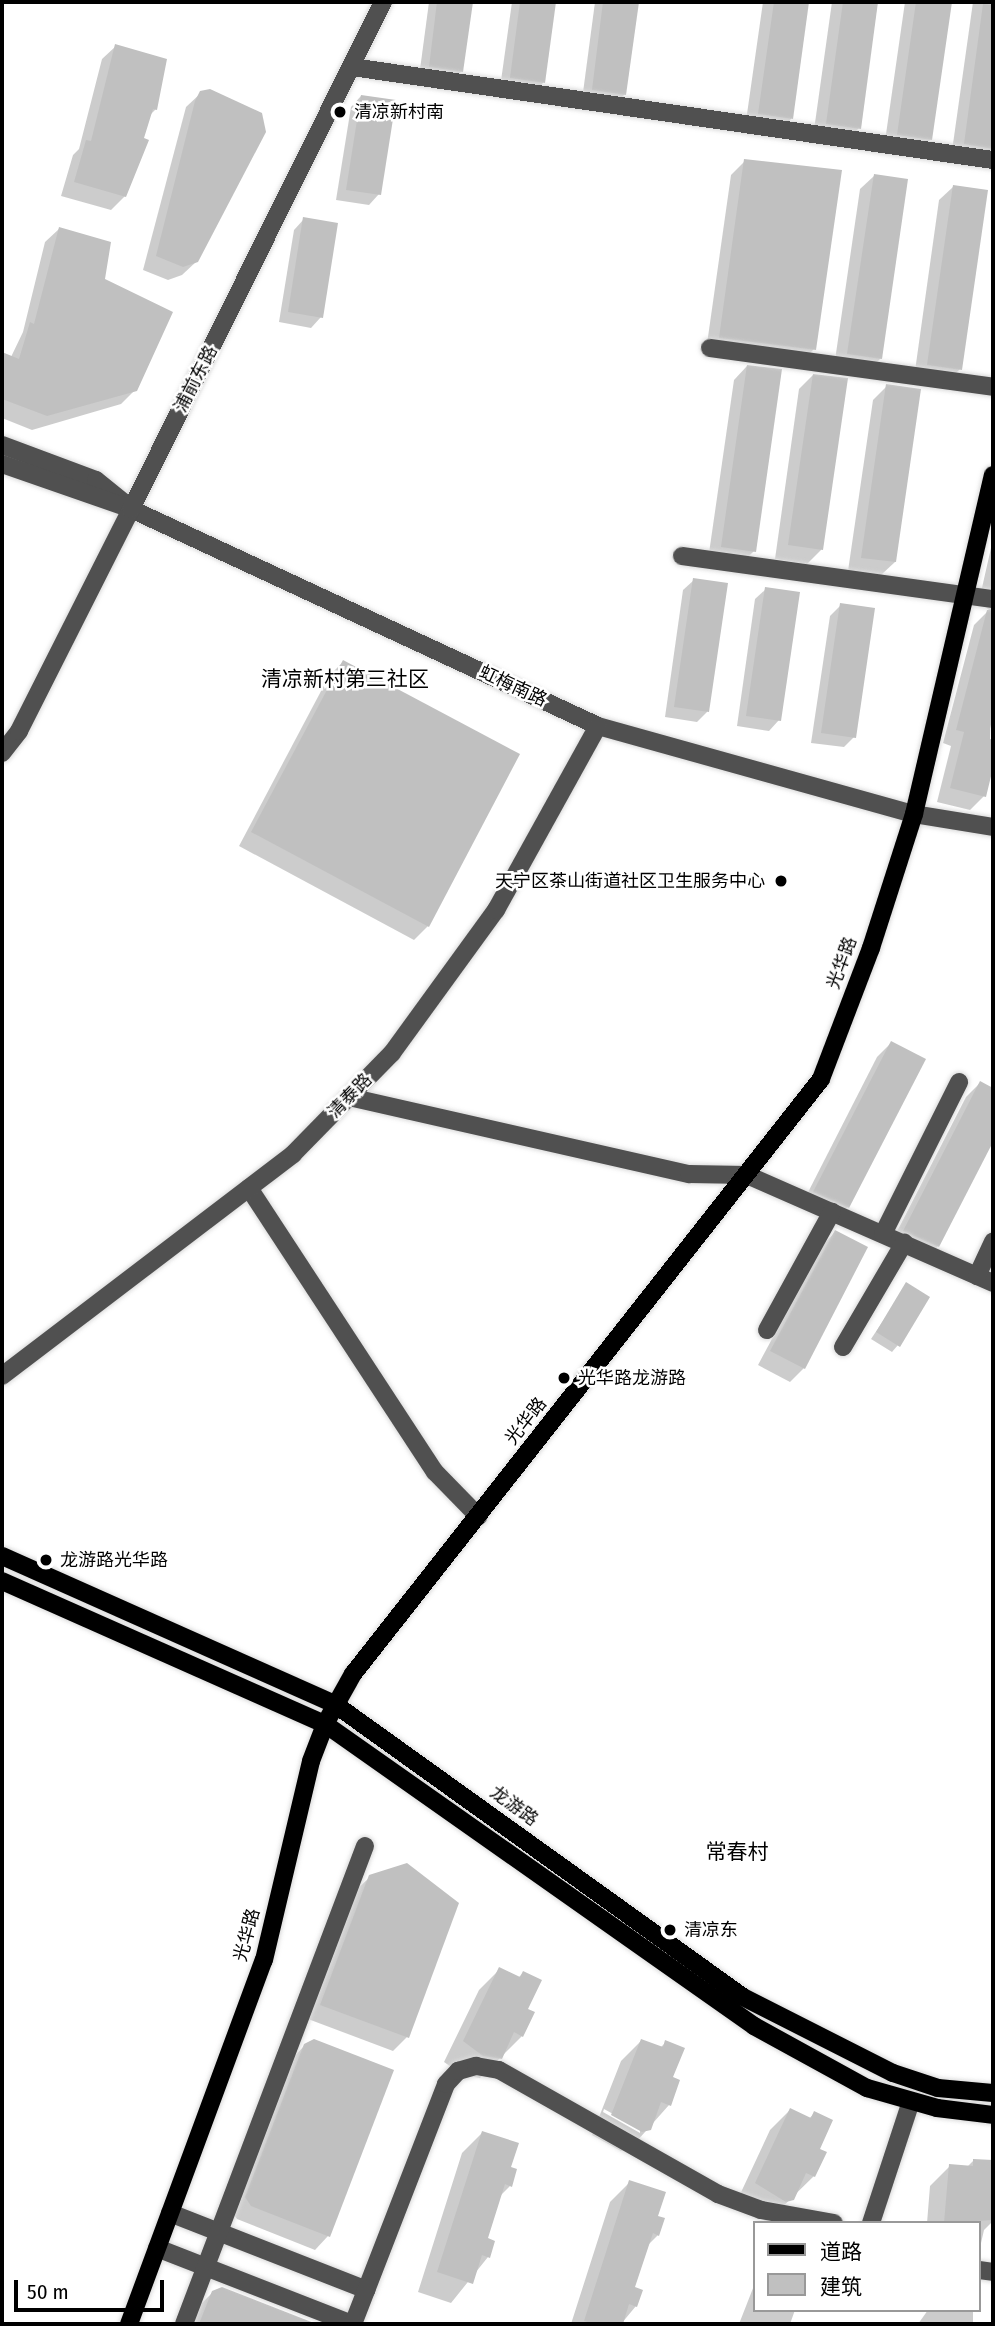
<!DOCTYPE html>
<meta charset="utf-8">
<style>
body{margin:0}
#map{position:relative;width:995px;height:2326px;overflow:hidden;background:#fff;font-family:"Fira Sans Condensed","Noto Sans SC",sans-serif}
div>[style]{position:absolute}
.shadow>*{inset:0;background:#0003}
.building>*{inset:0;background:#c0c0c0}
.roads{filter:drop-shadow(0 0 2px #dbdbdb) drop-shadow(0 0 2px #dbdbdb)}
.minor>*{height:18px;margin:-9px;padding:0 9px;transform-origin:9px;border-radius:9px;background:#505050}
.major>*{height:18px;margin:-9px;padding:0 9px;transform-origin:9px;border-radius:9px;background:#000}
.dots>*{width:19px;height:19px;translate:-50% -50%;box-sizing:border-box;border:4px solid #fff;border-radius:50%}
span{translate:-50% -50%;white-space:nowrap;text-align:center;line-height:1.15;-webkit-text-stroke:5px #fff;paint-order:stroke}
.poi-label{font-size:18px;color:#000}
.left{translate:0 -50%;text-align:left}
.right{translate:-100% -50%;text-align:right}
.street-label{font-size:18px;color:#000}
.quarter-label{font-size:21px;color:#000}
.frame{position:absolute;inset:0;border:4px solid #000;pointer-events:none}
.legend{position:absolute;left:753px;top:2221px;width:228px;height:91px;box-sizing:border-box;background:#fff;border:2px solid #999;margin:0;padding:9px 12px;list-style:none;font-size:21px;color:#000}
.legend li{display:flex;align-items:center;gap:14px;height:35px}
.legend b{width:35px;border:2px solid #999}
.scale{position:absolute;left:14px;top:2280px;width:150px;height:32px;box-sizing:border-box;border:4px solid #000;border-top:0;padding-left:9px;font-size:21px;line-height:24px;white-space:nowrap;color:#000;-webkit-text-stroke:5px #fff;paint-order:stroke}
</style>
<div id="map">
<div class="shadow">
<div style="clip-path:polygon(429px 2px,471px 2px,462px 71px,451px 81px,419px 77px)"></div>
<div style="clip-path:polygon(512px 2px,554px 2px,543px 83px,533px 93px,500px 88px)"></div>
<div style="clip-path:polygon(595px 2px,637px 2px,625px 94px,614px 105px,582px 100px)"></div>
<div style="clip-path:polygon(763px 2px,808px 2px,791px 119px,777px 133px,745px 128px)"></div>
<div style="clip-path:polygon(832px 2px,877px 2px,859px 128px,845px 142px,813px 137px)"></div>
<div style="clip-path:polygon(905px 2px,950px 2px,931px 139px,917px 153px,884px 148px)"></div>
<div style="clip-path:polygon(973px 2px,993px 2px,993px 153px,951px 158px)"></div>
<div style="clip-path:polygon(116px 46px,156px 109px,148px 117px,125px 196px,111px 210px,61px 196px,73px 155px,79px 149px,102px 59px)"></div>
<div style="clip-path:polygon(201px 93px,197px 261px,182px 275px,168px 280px,143px 270px,186px 107px)"></div>
<div style="clip-path:polygon(361px 96px,379px 194px,369px 205px,336px 200px,351px 107px)"></div>
<div style="clip-path:polygon(745px 161px,814px 349px,800px 363px,706px 351px,731px 175px)"></div>
<div style="clip-path:polygon(874px 176px,881px 358px,867px 372px,834px 367px,860px 189px)"></div>
<div style="clip-path:polygon(953px 187px,960px 369px,946px 383px,914px 378px,939px 200px)"></div>
<div style="clip-path:polygon(304px 219px,321px 317px,311px 328px,279px 322px,294px 230px)"></div>
<div style="clip-path:polygon(59px 229px,103px 280px,135px 390px,121px 404px,32px 430px,2px 418px,2px 354px,11px 357px,23px 332px,45px 242px)"></div>
<div style="clip-path:polygon(747px 366px,754px 551px,740px 565px,708px 560px,734px 380px)"></div>
<div style="clip-path:polygon(813px 375px,821px 550px,807px 564px,775px 559px,799px 389px)"></div>
<div style="clip-path:polygon(887px 386px,895px 562px,881px 575px,848px 571px,873px 400px)"></div>
<div style="clip-path:polygon(993px 539px,993px 717px,987px 740px,993px 742px,993px 761px,984px 796px,970px 810px,937px 802px,951px 746px,943px 743px,974px 625px,989px 610px,979px 601px)"></div>
<div style="clip-path:polygon(694px 580px,707px 712px,697px 722px,665px 717px,683px 590px)"></div>
<div style="clip-path:polygon(766px 589px,779px 720px,769px 731px,737px 726px,755px 599px)"></div>
<div style="clip-path:polygon(841px 605px,854px 737px,844px 747px,811px 743px,830px 616px)"></div>
<div style="clip-path:polygon(343px 662px,428px 926px,414px 940px,239px 846px,329px 676px)"></div>
<div style="clip-path:polygon(891px 1043px,848px 1207px,834px 1220px,801px 1206px,877px 1057px)"></div>
<div style="clip-path:polygon(980px 1083px,993px 1090px,993px 1138px,938px 1246px,924px 1260px,890px 1245px,966px 1097px)"></div>
<div style="clip-path:polygon(835px 1232px,804px 1368px,790px 1382px,758px 1365px,822px 1246px)"></div>
<div style="clip-path:polygon(907px 1285px,898px 1345px,892px 1352px,871px 1339px)"></div>
<div style="clip-path:polygon(370px 1877px,407px 2037px,393px 2051px,308px 2019px,355px 1891px)"></div>
<div style="clip-path:polygon(499px 1970px,518px 1978px,523px 1973px,522px 2036px,480px 2078px,463px 2075px,444px 2062px,479px 1990px)"></div>
<div style="clip-path:polygon(evenodd,641px 2041px,660px 2048px,666px 2042px,669px 2105px,629px 2150px,621px 2151px,592px 2135px,621px 2061px,641px 2041px,604px 2109px,640px 2129px,640px 2133px,603px 2112px,604px 2109px)"></div>
<div style="clip-path:polygon(305px 2045px,328px 2236px,315px 2250px,237px 2219px,232px 2212px,291px 2060px)"></div>
<div style="clip-path:polygon(790px 2110px,809px 2119px,814px 2113px,814px 2176px,767px 2222px,736px 2203px,770px 2130px)"></div>
<div style="clip-path:polygon(482px 2133px,508px 2168px,510px 2186px,500px 2196px,486px 2240px,488px 2257px,451px 2303px,418px 2292px,462px 2153px)"></div>
<div style="clip-path:polygon(974px 2160px,993px 2194px,993px 2221px,984px 2230px,979px 2252px,979px 2223px,927px 2223px,930px 2186px,950px 2166px,967px 2167px)"></div>
<div style="clip-path:polygon(630px 2182px,656px 2217px,658px 2235px,647px 2246px,633px 2289px,636px 2306px,621px 2324px,571px 2324px,610px 2202px)"></div>
<div style="clip-path:polygon(755px 2283px,755px 2310px,795px 2310px,790px 2324px,739px 2324px)"></div>
<div style="clip-path:polygon(213px 2292px,300px 2319px,298px 2324px,192px 2324px,199px 2306px)"></div>
<div style="clip-path:polygon(928px 2310px,973px 2310px,973px 2324px,918px 2324px)"></div>
</div>
<div class="building">
<div style="clip-path:polygon(437px 2px,473px 2px,463px 72px,429px 67px)"></div>
<div style="clip-path:polygon(520px 2px,556px 2px,545px 83px,510px 78px)"></div>
<div style="clip-path:polygon(603px 2px,639px 2px,626px 95px,592px 90px)"></div>
<div style="clip-path:polygon(774px 2px,809px 2px,793px 119px,758px 114px)"></div>
<div style="clip-path:polygon(843px 2px,878px 2px,861px 129px,826px 124px)"></div>
<div style="clip-path:polygon(916px 2px,952px 2px,932px 140px,897px 135px)"></div>
<div style="clip-path:polygon(983px 4px,993px 5px,993px 149px,964px 144px)"></div>
<div style="clip-path:polygon(115px 44px,167px 59px,157px 110px,153px 109px,144px 138px,149px 140px,126px 197px,74px 182px,86px 140px,91px 141px)"></div>
<div style="clip-path:polygon(210px 89px,262px 113px,266px 132px,198px 262px,183px 267px,156px 256px,195px 101px,200px 91px)"></div>
<div style="clip-path:polygon(361px 95px,396px 100px,381px 195px,346px 190px)"></div>
<div style="clip-path:polygon(744px 159px,842px 170px,816px 350px,719px 338px)"></div>
<div style="clip-path:polygon(874px 174px,908px 179px,882px 359px,847px 354px)"></div>
<div style="clip-path:polygon(953px 185px,988px 190px,962px 370px,927px 365px)"></div>
<div style="clip-path:polygon(303px 217px,338px 223px,323px 318px,288px 312px)"></div>
<div style="clip-path:polygon(59px 227px,111px 242px,105px 279px,173px 312px,137px 391px,47px 416px,2px 399px,2px 352px,19px 359px,30px 322px,34px 324px)"></div>
<div style="clip-path:polygon(747px 365px,782px 369px,756px 552px,721px 547px)"></div>
<div style="clip-path:polygon(813px 374px,848px 378px,823px 550px,788px 545px)"></div>
<div style="clip-path:polygon(886px 384px,921px 389px,896px 562px,861px 558px)"></div>
<div style="clip-path:polygon(693px 578px,728px 583px,709px 712px,674px 707px)"></div>
<div style="clip-path:polygon(765px 587px,800px 592px,781px 721px,746px 716px)"></div>
<div style="clip-path:polygon(840px 603px,875px 608px,856px 738px,821px 733px)"></div>
<div style="clip-path:polygon(987px 610px,993px 610px,990px 739px,993px 740px,993px 768px,986px 797px,950px 788px,964px 732px,956px 730px)"></div>
<div style="clip-path:polygon(343px 660px,520px 754px,429px 927px,251px 832px)"></div>
<div style="clip-path:polygon(891px 1041px,926px 1059px,849px 1208px,813px 1192px)"></div>
<div style="clip-path:polygon(980px 1081px,993px 1088px,993px 1142px,939px 1247px,903px 1231px)"></div>
<div style="clip-path:polygon(835px 1230px,868px 1247px,805px 1369px,770px 1351px)"></div>
<div style="clip-path:polygon(906px 1282px,930px 1297px,900px 1347px,876px 1332px)"></div>
<div style="clip-path:polygon(407px 1863px,459px 1903px,409px 2038px,320px 2005px,369px 1875px)"></div>
<div style="clip-path:polygon(499px 1967px,520px 1977px,523px 1971px,542px 1980px,528px 2009px,535px 2012px,523px 2037px,514px 2032px,502px 2059px,483px 2056px,463px 2041px)"></div>
<div style="clip-path:polygon(314px 2039px,394px 2070px,330px 2237px,251px 2206px,245px 2197px,304px 2044px)"></div>
<div style="clip-path:polygon(641px 2039px,663px 2047px,665px 2040px,685px 2048px,673px 2077px,680px 2080px,671px 2106px,661px 2102px,651px 2130px,642px 2132px,611px 2115px)"></div>
<div style="clip-path:polygon(790px 2108px,811px 2118px,814px 2111px,833px 2120px,820px 2149px,827px 2152px,815px 2177px,806px 2173px,794px 2200px,786px 2202px,755px 2183px)"></div>
<div style="clip-path:polygon(482px 2131px,519px 2143px,511px 2167px,517px 2169px,512px 2187px,505px 2184px,488px 2238px,495px 2241px,490px 2258px,482px 2255px,473px 2284px,437px 2272px)"></div>
<div style="clip-path:polygon(973px 2159px,993px 2160px,993px 2220px,944px 2223px,949px 2164px,973px 2166px)"></div>
<div style="clip-path:polygon(629px 2180px,666px 2192px,658px 2216px,665px 2218px,659px 2236px,653px 2233px,635px 2287px,643px 2290px,637px 2307px,629px 2304px,623px 2324px,594px 2324px,584px 2321px)"></div>
<div style="clip-path:polygon(222px 2287px,314px 2323px,314px 2324px,199px 2324px,212px 2291px)"></div>
</div>
<div class="roads">
<div class="minor">
<div style="left:352px;top:67px;width:648px;rotate:8.26deg"></div>
<div style="left:710px;top:348px;width:286px;rotate:7.8deg"></div>
<div style="left:2px;top:445px;width:100px;rotate:20.4deg"></div>
<div style="left:96px;top:480px;width:35px;rotate:39deg"></div>
<div style="left:2px;top:464px;width:137px;rotate:19.2deg"></div>
<div style="left:131px;top:509px;width:515px;rotate:24.92deg"></div>
<div style="left:598px;top:726px;width:328px;rotate:15.6deg"></div>
<div style="left:914px;top:814px;width:80px;rotate:9.3deg"></div>
<div style="left:682px;top:556px;width:314px;rotate:7.9deg"></div>
<div style="left:2px;top:753px;width:28px;rotate:-52deg"></div>
<div style="left:19px;top:731px;width:249px;rotate:-63.2deg"></div>
<div style="left:131px;top:509px;width:566px;rotate:-63.57deg"></div>
<div style="left:349px;top:1097px;width:349px;rotate:12.8deg"></div>
<div style="left:689px;top:1174px;width:58px;rotate:1deg"></div>
<div style="left:747px;top:1175px;width:269px;rotate:23.7deg"></div>
<div style="left:249px;top:1188px;width:339px;rotate:56.8deg"></div>
<div style="left:435px;top:1472px;width:62px;rotate:45.7deg"></div>
<div style="left:883px;top:1234px;width:170px;rotate:-63.4deg"></div>
<div style="left:977px;top:1276px;width:38px;rotate:-65deg"></div>
<div style="left:767px;top:1330px;width:135px;rotate:-61.2deg"></div>
<div style="left:843px;top:1347px;width:121px;rotate:-59.6deg"></div>
<div style="left:2px;top:1376px;width:366px;rotate:-37.3deg"></div>
<div style="left:293px;top:1154px;width:141px;rotate:-45.6deg"></div>
<div style="left:392px;top:1053px;width:177px;rotate:-54deg"></div>
<div style="left:496px;top:910px;width:210px;rotate:-61deg"></div>
<div style="left:170px;top:2213px;width:211px;rotate:21.4deg"></div>
<div style="left:871px;top:2223px;width:128px;rotate:-71.8deg"></div>
<div style="left:157px;top:2248px;width:209px;rotate:21.3deg"></div>
<div style="left:979px;top:2270px;width:14px;rotate:8deg"></div>
<div style="left:184px;top:2324px;width:511px;rotate:-69.26deg"></div>
<div style="left:353px;top:2324px;width:257px;rotate:-68.8deg"></div>
<div style="left:446px;top:2084px;width:18px;rotate:-47deg"></div>
<div style="left:458px;top:2071px;width:19px;rotate:-16deg"></div>
<div style="left:476px;top:2066px;width:23px;rotate:10deg"></div>
<div style="left:499px;top:2070px;width:252px;rotate:29.5deg"></div>
<div style="left:718px;top:2194px;width:46px;rotate:20.4deg"></div>
<div style="left:761px;top:2210px;width:74px;rotate:10.1deg"></div>
</div>
<div class="major">
<div style="left:2px;top:1556px;width:366px;rotate:24deg"></div>
<div style="left:336px;top:1705px;width:501px;rotate:35.66deg"></div>
<div style="left:743px;top:1997px;width:168px;rotate:26.9deg"></div>
<div style="left:893px;top:2073px;width:47px;rotate:18.4deg"></div>
<div style="left:938px;top:2088px;width:55px;rotate:5.2deg"></div>
<div style="left:2px;top:1581px;width:353px;rotate:23.9deg"></div>
<div style="left:325px;top:1724px;width:525px;rotate:35.14deg"></div>
<div style="left:754px;top:2026px;width:129px;rotate:28.8deg"></div>
<div style="left:867px;top:2088px;width:73px;rotate:15.9deg"></div>
<div style="left:937px;top:2108px;width:56px;rotate:7.1deg"></div>
<div style="left:129px;top:2324px;width:388px;rotate:-69.7deg"></div>
<div style="left:264px;top:1960px;width:204px;rotate:-76.7deg"></div>
<div style="left:311px;top:1761px;width:40px;rotate:-69deg"></div>
<div style="left:325px;top:1724px;width:57px;rotate:-60.8deg"></div>
<div style="left:353px;top:1674px;width:757px;rotate:-51.81deg"></div>
<div style="left:821px;top:1079px;width:140px;rotate:-69.1deg"></div>
<div style="left:871px;top:948px;width:141px;rotate:-72.2deg"></div>
<div style="left:914px;top:814px;width:348px;rotate:-76.9deg"></div>
</div>
</div>
<div class="dots">
<div style="left:340px;top:112px;background:#000"></div>
<div style="left:781px;top:881px;background:#000"></div>
<div style="left:564px;top:1378px;background:#000"></div>
<div style="left:46px;top:1560px;background:#000"></div>
<div style="left:670px;top:1930px;background:#000"></div>
</div>
<div class="poi-label">
<span class="left" style="left:354px;top:112px">清凉新村南</span>
<span class="right" style="left:765px;top:881px">天宁区茶山街道社区卫生服务中心</span>
<span class="left" style="left:578px;top:1378px">光华路龙游路</span>
<span class="left" style="left:60px;top:1560px">龙游路光华路</span>
<span class="left" style="left:684px;top:1930px">清凉东</span>
</div>
<div class="street-label">
<span style="left:196px;top:379px;rotate:-63deg">浦前东路</span>
<span style="left:513px;top:686px;rotate:25deg">虹梅南路</span>
<span style="left:842px;top:963px;rotate:-70deg">光华路</span>
<span style="left:350px;top:1096px;rotate:-46deg">清泰路</span>
<span style="left:526px;top:1421px;rotate:-52deg">光华路</span>
<span style="left:514px;top:1806px;rotate:36deg">龙游路</span>
<span style="left:247px;top:1935px;rotate:-75deg">光华路</span>
</div>
<div class="quarter-label">
<span style="left:345px;top:679px">清凉新村第三社区</span>
<span style="left:737px;top:1852px">常春村</span>
</div>
<div class="frame"></div>
<ul class="legend">
<li><b style="height:9px;background:#000"></b>道路</li>
<li><b style="height:19px;background:#c0c0c0"></b>建筑</li>
</ul>
<div class="scale">50 m</div>
</div>
